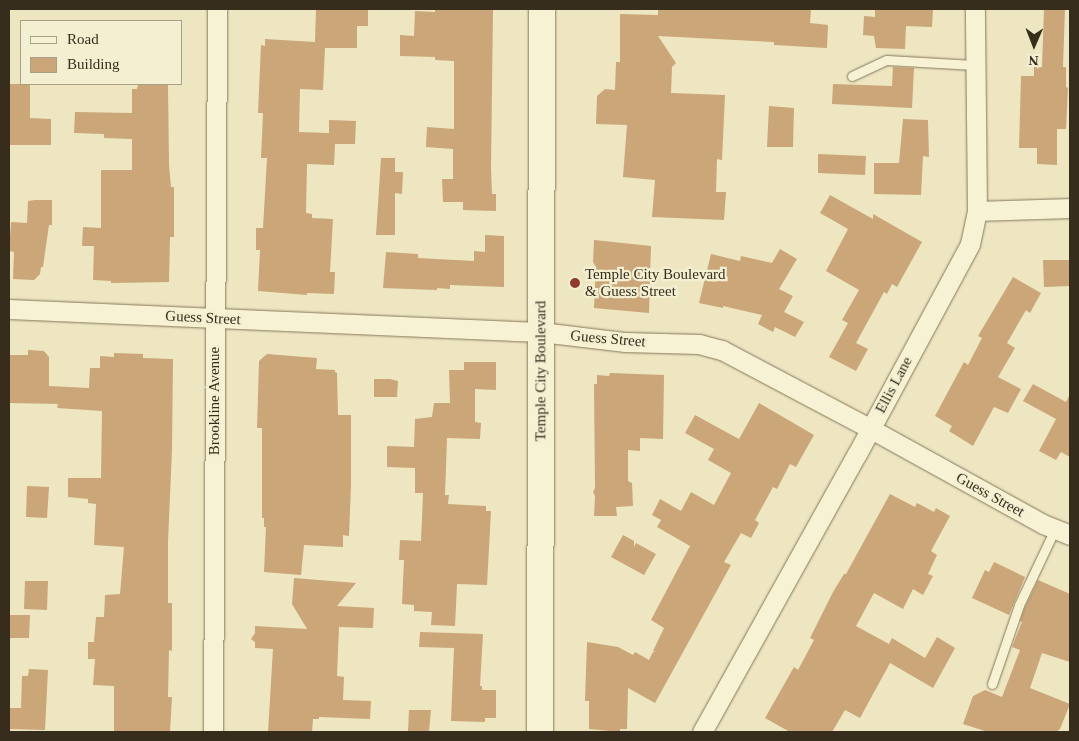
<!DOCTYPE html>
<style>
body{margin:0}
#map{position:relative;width:1079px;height:741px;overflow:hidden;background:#ede6c1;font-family:"Times New Roman",serif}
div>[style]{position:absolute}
.building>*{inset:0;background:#caa678}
.roads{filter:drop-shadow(0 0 1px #867759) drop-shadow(0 0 1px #867759)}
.lane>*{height:9px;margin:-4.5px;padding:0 4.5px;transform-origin:4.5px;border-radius:4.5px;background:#f8f2d4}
.street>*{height:19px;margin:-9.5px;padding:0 9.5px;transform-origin:9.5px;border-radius:9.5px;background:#f8f2d4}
.secondary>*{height:26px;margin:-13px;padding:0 13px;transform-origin:13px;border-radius:13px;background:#f8f2d4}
.dots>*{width:14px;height:14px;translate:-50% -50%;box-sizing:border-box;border:2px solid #f4efd1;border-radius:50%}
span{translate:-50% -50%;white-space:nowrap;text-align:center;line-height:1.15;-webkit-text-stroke:4.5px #f4efd1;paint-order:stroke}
.poi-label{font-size:15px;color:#362d1d}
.left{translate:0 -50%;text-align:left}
.street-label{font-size:15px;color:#362d1d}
.frame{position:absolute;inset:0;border:10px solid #362d1d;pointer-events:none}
.legend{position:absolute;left:20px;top:20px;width:162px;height:65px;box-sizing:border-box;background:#f4efd1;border:1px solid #a8a189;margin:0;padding:6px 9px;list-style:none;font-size:15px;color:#362d1d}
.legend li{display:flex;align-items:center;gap:10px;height:25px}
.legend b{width:25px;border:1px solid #a8a189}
.north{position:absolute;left:1009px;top:20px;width:50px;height:50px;-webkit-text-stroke:4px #f4efd1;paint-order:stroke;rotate:181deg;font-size:14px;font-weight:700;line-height:20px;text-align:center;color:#362d1d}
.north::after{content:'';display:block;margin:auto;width:18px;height:22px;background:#362d1d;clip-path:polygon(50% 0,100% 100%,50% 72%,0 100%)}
</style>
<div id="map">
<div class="building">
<div style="clip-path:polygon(316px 9px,368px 9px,368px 26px,357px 26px,357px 48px,325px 48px,323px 90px,300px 89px,299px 132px,329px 133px,329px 120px,356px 121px,355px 144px,335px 144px,334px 165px,307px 164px,306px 213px,312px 214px,312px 218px,333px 219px,330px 272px,335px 272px,334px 294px,307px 293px,307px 295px,258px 291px,260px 250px,256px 250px,256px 228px,263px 228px,267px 158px,261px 158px,263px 113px,258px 113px,261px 45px,265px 46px,265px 39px,315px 42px)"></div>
<div style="clip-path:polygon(435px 9px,493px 9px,491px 168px,492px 194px,496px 194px,496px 211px,463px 210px,463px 202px,443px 202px,442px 179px,453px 179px,453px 149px,426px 147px,427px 127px,454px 129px,454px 61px,435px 60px,435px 57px,400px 56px,400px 35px,414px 36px,415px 11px,435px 12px)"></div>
<div style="clip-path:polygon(658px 9px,811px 9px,810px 23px,828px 25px,827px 48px,774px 45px,774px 42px,658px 36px,676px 63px,672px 67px,671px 93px,725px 95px,722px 160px,717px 159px,716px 192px,726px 192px,724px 220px,652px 217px,655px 180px,623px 177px,627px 125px,596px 124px,597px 96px,605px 89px,615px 90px,616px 62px,620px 62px,620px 14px,658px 15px)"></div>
<div style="clip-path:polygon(875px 9px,933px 9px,932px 27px,906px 26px,905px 49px,876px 48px,874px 36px,863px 35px,864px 16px,875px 17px)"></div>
<div style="clip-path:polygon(1044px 9px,1065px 9px,1063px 67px,1066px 67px,1066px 87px,1068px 88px,1066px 129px,1057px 129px,1057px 165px,1037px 164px,1037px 148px,1019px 148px,1021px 76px,1034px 76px,1034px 67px,1042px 67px)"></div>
<div style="clip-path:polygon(893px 67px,914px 68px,912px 108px,832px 104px,833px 84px,892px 86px)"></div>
<div style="clip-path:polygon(9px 84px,30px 84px,30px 118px,51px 119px,51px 145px,9px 145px)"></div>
<div style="clip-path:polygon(138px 84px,168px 84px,169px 165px,171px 187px,174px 187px,174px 237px,170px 237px,169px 282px,111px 283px,111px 281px,93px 280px,94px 246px,82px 246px,83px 227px,101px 228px,101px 170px,132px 170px,132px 139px,104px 138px,104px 134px,74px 133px,75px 112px,132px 113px,132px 89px,137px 89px)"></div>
<div style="clip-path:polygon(769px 106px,794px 108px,793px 147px,767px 147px)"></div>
<div style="clip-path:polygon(903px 119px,928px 120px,929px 157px,923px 156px,921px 195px,874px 194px,874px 163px,899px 163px)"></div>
<div style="clip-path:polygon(818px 154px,866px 156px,865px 175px,818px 173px)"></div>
<div style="clip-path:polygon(381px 158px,395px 158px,395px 172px,403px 172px,402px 194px,395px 193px,395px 235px,376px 235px)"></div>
<div style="clip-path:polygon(830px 195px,873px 219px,873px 214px,922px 242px,897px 287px,892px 284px,887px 294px,884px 292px,856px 343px,868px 349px,856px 371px,829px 357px,848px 323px,842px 320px,859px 290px,826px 271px,848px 229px,820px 213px)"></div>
<div style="clip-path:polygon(35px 200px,52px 200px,52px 225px,49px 225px,43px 267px,41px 267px,40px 274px,34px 280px,13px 279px,14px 252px,9px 251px,11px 222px,27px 223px,28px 201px)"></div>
<div style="clip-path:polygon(485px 235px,504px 236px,504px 287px,450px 285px,450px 289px,437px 288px,437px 290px,383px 288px,386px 252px,418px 254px,418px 258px,474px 261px,474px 251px,485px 252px)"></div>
<div style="clip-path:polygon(594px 240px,651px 246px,649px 313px,594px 308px,596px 267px,593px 262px)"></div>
<div style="clip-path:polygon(780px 249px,797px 259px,779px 289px,793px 296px,784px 312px,804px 322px,795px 337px,775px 327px,773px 332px,758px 324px,762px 315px,723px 306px,723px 308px,699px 303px,711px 254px,740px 261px,741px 256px,772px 263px)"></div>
<div style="clip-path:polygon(1043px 260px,1070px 260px,1070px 286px,1044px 287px)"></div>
<div style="clip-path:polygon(1013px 277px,1041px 293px,1030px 313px,1026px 310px,1007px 343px,1015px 348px,998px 377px,1021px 389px,1008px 413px,994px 407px,973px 446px,949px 431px,952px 426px,935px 416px,964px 362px,968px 365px,982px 338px,978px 336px)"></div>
<div style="clip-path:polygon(28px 350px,44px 351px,49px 357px,49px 386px,89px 388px,90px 368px,100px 368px,100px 356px,114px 357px,114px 353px,143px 354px,143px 358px,173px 359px,172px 450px,168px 541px,168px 603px,172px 603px,172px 651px,169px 650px,168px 697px,172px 697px,170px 732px,114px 732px,114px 686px,93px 685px,95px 659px,88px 659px,88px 642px,94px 642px,96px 617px,104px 617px,105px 595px,120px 594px,124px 547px,94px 545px,96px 504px,88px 503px,88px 499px,68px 497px,68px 478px,101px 478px,102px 411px,57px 408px,58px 404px,9px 403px,9px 355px,28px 355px)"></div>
<div style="clip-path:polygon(267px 354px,317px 358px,316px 369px,335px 370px,335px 372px,337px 373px,338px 415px,351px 415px,351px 486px,349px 536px,343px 535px,343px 547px,304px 545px,301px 575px,264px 572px,266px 527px,264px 527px,264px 518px,262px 518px,262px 428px,257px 428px,259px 361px)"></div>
<div style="clip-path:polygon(464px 362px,496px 362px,496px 390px,475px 389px,475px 422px,481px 423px,480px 439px,447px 438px,445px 495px,449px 495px,448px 504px,486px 506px,486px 511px,491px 511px,487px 585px,457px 584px,455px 626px,431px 625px,432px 612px,414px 611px,414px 605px,402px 604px,404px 560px,399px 560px,400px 540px,421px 541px,423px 493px,415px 493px,415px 468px,387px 467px,387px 446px,414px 447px,415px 419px,432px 417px,434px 403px,450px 403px,449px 370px,464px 370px)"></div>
<div style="clip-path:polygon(610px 373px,664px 375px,663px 439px,640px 438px,640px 451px,628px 450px,628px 481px,632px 483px,633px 506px,616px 507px,617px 516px,594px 516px,595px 496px,593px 492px,595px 488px,594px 384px,597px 384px,597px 375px,609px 376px)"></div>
<div style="clip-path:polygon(374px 379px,390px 379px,398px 381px,397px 397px,374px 397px)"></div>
<div style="clip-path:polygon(1033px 384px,1066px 402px,1070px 394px,1070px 457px,1061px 452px,1056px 460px,1039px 451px,1056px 419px,1023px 401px)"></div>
<div style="clip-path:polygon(759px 403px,814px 435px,796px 467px,790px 464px,777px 489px,773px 487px,755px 520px,759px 523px,751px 538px,741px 533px,724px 562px,731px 565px,655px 703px,628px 688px,627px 729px,620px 729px,620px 732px,589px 729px,589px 701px,585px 701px,587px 642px,618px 647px,633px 655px,635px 652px,649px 660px,653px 652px,656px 652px,653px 651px,664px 628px,651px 620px,690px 546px,657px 527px,661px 520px,652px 515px,660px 499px,681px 511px,691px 492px,714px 505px,731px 473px,708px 460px,714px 449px,685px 433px,695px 415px,739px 439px)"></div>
<div style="clip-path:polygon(27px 486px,49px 487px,47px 518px,26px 517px)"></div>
<div style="clip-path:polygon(890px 494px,915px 507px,917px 503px,934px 512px,936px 508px,950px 516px,931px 551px,937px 555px,928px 574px,933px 576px,923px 595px,913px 589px,903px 609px,874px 593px,856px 626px,889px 644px,892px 638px,925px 658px,937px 637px,955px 648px,933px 688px,890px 663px,860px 718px,845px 710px,832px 732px,790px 732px,765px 718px,794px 667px,798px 670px,814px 640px,810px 638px,833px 592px,844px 574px,846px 574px)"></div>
<div style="clip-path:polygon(623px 535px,634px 541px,634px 547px,636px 543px,656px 554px,644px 575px,611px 557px)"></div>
<div style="clip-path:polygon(994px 562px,1025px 577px,1009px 615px,972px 598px,985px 570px,989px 572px)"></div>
<div style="clip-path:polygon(294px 578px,356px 583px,337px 606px,374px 608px,373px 628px,339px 627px,337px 676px,344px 677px,343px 700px,371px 701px,370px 719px,319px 717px,319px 719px,313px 719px,312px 732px,268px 732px,273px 649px,255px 648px,255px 642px,251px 639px,255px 633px,255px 626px,307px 629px,292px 604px)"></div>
<div style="clip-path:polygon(1038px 580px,1070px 594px,1070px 662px,1042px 653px,1030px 688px,1070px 704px,1060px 729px,1056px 732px,988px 732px,963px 724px,973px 696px,985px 690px,1002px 697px,1020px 650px,1012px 647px,1022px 622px,1020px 621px,1025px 607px)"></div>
<div style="clip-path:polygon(25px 581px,48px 581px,47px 610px,24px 609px)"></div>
<div style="clip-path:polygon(9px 615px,30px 615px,29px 638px,9px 638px)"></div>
<div style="clip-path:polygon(420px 632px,483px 634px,480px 686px,482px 686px,482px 690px,496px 690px,496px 718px,485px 718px,485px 722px,451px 721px,454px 648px,419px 647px)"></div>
<div style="clip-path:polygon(29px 669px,48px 670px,45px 730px,9px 729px,9px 708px,21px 708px,22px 676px,28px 676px)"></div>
<div style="clip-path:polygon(409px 710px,431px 710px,429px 732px,408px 732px)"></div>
</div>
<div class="roads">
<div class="lane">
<div style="left:852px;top:76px;width:38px;rotate:-25deg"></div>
<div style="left:887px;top:60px;width:87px;rotate:3.3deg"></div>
<div style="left:992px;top:684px;width:83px;rotate:-71.1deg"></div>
<div style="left:1019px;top:605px;width:84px;rotate:-64.7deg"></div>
</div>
<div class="street">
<div style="left:977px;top:211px;width:93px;rotate:-1.8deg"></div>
<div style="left:9px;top:309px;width:532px;rotate:2.48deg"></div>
<div style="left:541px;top:332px;width:85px;rotate:6.8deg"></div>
<div style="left:625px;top:342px;width:74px;rotate:1.5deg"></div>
<div style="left:699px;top:344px;width:24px;rotate:15deg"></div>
<div style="left:722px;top:350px;width:169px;rotate:27.9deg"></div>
<div style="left:871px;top:429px;width:196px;rotate:28.9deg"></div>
<div style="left:1043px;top:524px;width:29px;rotate:22deg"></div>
<div style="left:213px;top:732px;width:723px;rotate:-89.68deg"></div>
<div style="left:702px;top:732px;width:318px;rotate:-60.9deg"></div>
<div style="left:857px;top:454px;width:238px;rotate:-61.7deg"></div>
<div style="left:970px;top:244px;width:34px;rotate:-78deg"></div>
<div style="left:977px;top:211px;width:202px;rotate:-90.6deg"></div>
</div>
<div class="secondary">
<div style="left:540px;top:732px;width:723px;rotate:-89.84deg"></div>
</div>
</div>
<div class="dots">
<div style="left:575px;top:283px;background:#93392b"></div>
</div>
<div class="poi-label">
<span class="left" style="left:585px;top:283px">Temple City Boulevard<br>&amp; Guess Street</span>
</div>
<div class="street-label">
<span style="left:203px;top:318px;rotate:3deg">Guess Street</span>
<span style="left:608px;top:339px;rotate:5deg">Guess Street</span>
<span style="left:541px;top:371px;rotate:-90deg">Temple City Boulevard</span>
<span style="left:894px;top:385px;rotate:-62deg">Ellis Lane</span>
<span style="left:215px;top:401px;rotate:-90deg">Brookline Avenue</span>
<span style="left:990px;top:495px;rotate:29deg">Guess Street</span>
</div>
<div class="frame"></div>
<ul class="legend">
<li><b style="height:6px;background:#f8f2d4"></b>Road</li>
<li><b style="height:14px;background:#caa678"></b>Building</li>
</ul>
<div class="north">N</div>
</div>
